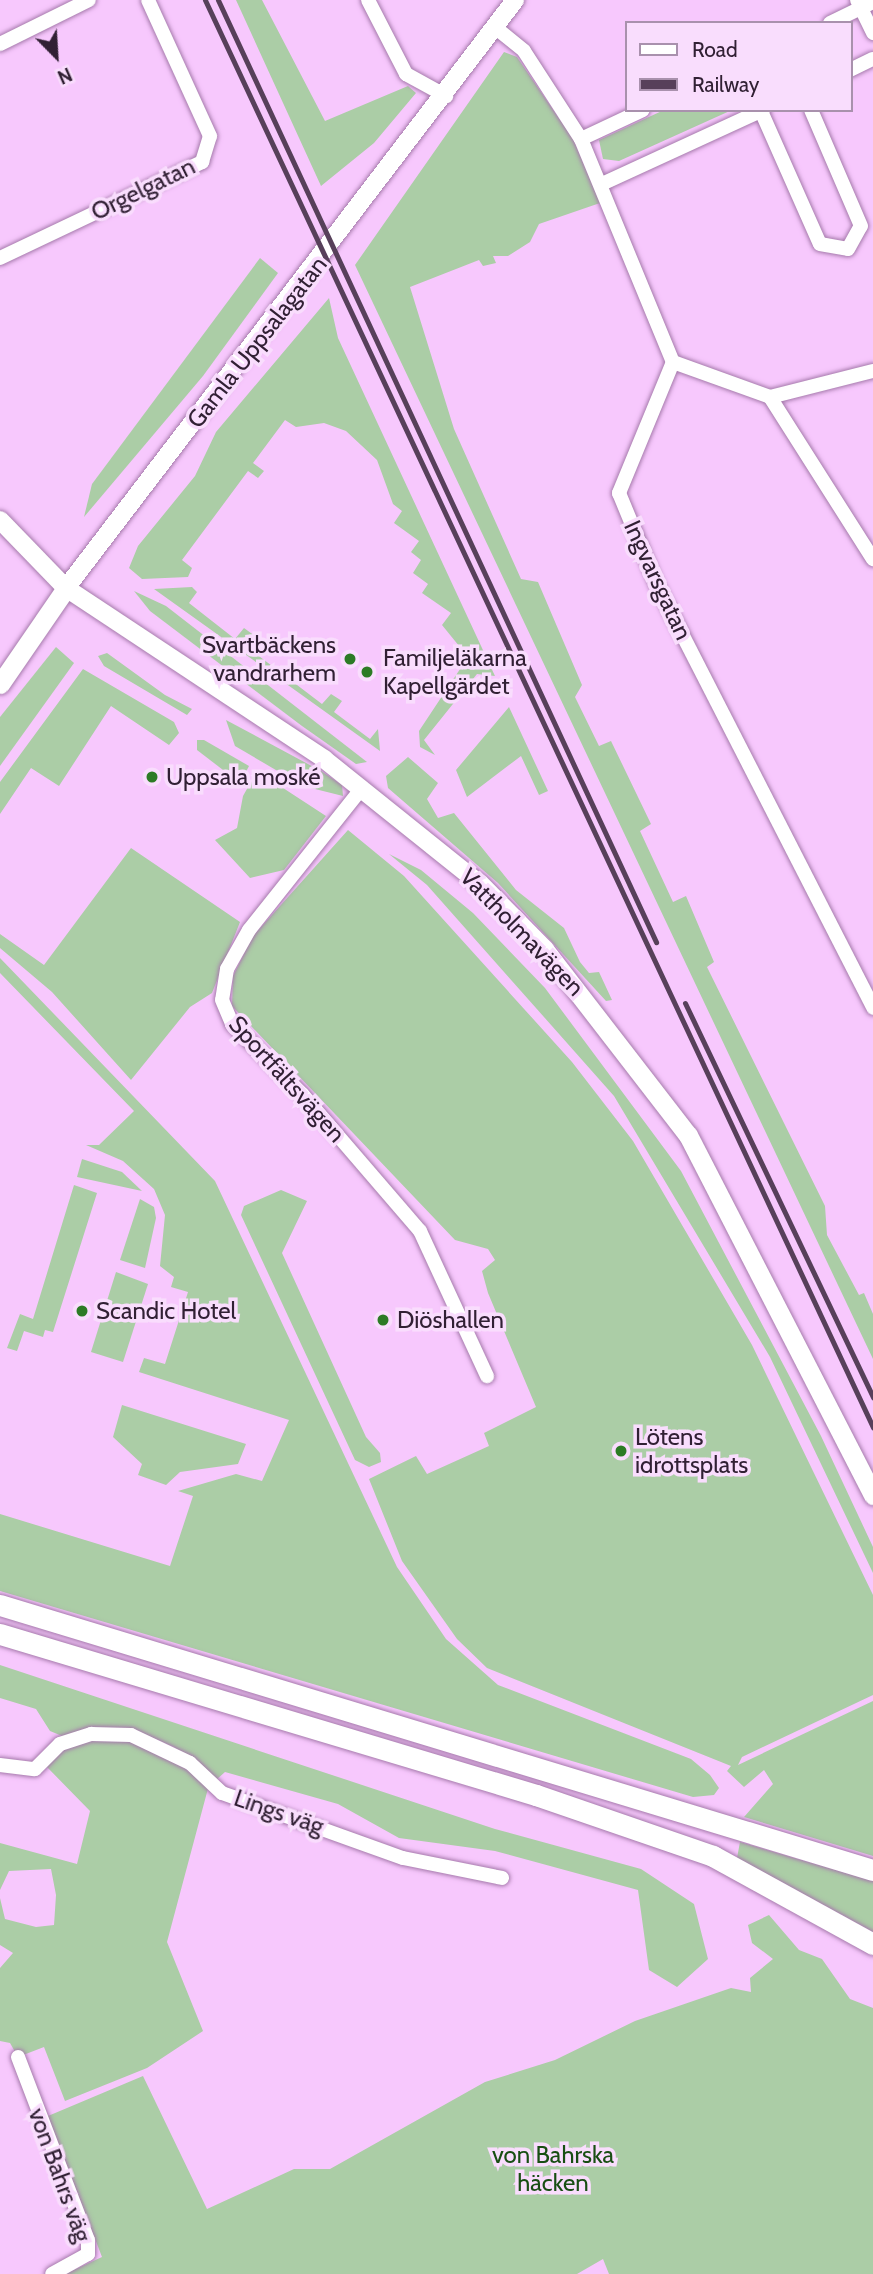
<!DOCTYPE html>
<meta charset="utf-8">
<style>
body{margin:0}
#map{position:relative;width:873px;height:2274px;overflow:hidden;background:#f7c8fd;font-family:Cabin,sans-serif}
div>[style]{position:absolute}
.green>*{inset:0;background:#abcda6}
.roads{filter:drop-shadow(0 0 2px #a67aac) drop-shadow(0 0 2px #a67aac)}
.minor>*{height:14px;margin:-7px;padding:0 7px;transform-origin:7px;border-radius:7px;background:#fff}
.tertiary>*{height:18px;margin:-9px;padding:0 9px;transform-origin:9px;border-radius:9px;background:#fff}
.secondary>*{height:19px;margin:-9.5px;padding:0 9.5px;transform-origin:9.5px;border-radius:9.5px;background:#fff}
.primary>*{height:21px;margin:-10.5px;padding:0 10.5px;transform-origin:10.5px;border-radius:10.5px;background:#fff}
.rail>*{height:5px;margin:-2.5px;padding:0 2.5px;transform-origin:2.5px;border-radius:2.5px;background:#57405a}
.dots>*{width:19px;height:19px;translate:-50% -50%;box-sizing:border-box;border:4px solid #f9ddfd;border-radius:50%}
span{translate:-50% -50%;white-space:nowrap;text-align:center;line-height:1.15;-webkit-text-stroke:7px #f9ddfd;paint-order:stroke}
.street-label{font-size:24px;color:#312034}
.poi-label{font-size:24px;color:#312034}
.right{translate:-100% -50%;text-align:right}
.left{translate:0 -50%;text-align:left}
.park-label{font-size:24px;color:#184e13}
.legend{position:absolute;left:625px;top:21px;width:228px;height:91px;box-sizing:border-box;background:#f9ddfd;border:2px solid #a991ad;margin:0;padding:9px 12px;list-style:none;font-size:21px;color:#312034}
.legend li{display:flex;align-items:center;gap:14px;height:35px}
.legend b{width:35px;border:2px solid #a991ad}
.north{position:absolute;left:21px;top:21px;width:70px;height:70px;-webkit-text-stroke:5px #f9ddfd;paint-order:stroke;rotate:156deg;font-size:19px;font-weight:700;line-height:28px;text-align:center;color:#312034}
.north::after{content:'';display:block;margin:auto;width:24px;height:32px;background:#312034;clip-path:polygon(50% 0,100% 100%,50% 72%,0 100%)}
</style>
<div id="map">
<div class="green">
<div style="clip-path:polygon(236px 0,262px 0,325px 121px,408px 86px,416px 93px,374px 143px,321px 186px)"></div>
<div style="clip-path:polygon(504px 52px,517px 57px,573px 139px,600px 203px,539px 224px,530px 242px,508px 256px,493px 256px,496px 263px,483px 266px,479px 260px,410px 287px,454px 429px,521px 579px,538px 582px,582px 685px,575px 697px,599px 746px,611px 741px,651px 824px,640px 831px,673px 902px,686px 896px,714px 962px,707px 967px,825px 1206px,827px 1235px,859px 1295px,864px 1293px,873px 1314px,873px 1359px,355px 265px)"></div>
<div style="clip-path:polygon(664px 110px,732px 110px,619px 161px,603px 159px,599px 140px)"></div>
<div style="clip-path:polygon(260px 258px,278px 273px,203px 376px,84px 517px,92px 484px)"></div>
<div style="clip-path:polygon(329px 298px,338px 338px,495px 676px,477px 674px,424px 740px,435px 755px,420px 747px,419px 731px,468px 657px,442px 625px,451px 613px,422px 593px,428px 584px,413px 573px,421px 560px,411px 552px,419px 541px,394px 523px,402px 511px,393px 504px,377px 460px,346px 431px,324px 423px,296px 427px,285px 420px,253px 463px,264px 471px,258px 478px,248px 471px,182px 560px,192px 568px,188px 577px,142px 579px,129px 568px,138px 546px,195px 476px,216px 432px)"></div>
<div style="clip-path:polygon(192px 587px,197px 592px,189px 603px,235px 639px,244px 628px,255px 636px,247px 647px,322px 704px,331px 694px,342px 701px,334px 712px,370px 739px,378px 729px,380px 751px,154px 589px)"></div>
<div style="clip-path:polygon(134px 591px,166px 606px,367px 762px,356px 764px,302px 726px,150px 611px)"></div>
<div style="clip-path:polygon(56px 647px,74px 663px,0 766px,0 717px)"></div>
<div style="clip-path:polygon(107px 653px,165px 695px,192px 709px,187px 715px,104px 666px,98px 656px)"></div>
<div style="clip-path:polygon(83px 669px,174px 722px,179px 733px,169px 745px,111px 706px,59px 786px,31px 768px,0 814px,0 782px)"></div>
<div style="clip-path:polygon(509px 707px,548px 791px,539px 795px,521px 756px,467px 797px,456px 770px)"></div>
<div style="clip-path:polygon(226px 720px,321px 771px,342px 785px,343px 796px,303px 786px,235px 746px)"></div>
<div style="clip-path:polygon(204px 740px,249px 766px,240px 783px,197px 750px,197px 740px)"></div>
<div style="clip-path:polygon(408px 757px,438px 783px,427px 799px,438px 818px,454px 813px,516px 890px,564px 928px,580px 962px,589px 973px,599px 972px,612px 1000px,606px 1001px,498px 883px,388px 788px,386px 776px)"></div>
<div style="clip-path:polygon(257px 771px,326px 816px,284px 870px,250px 878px,215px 840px,237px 828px,243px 796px)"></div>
<div style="clip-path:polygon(348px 830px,404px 876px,572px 1062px,633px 1141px,752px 1345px,873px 1595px,873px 1695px,742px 1757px,738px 1765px,873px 1701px,873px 1856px,744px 1817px,773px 1784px,764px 1770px,744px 1787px,727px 1771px,731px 1766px,487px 1668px,457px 1639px,402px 1561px,369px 1479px,416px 1456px,427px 1474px,489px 1446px,484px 1433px,536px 1407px,488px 1293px,482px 1271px,495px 1260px,488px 1249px,455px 1240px,232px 1006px,233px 976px,253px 936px)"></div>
<div style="clip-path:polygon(131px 848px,240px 922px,212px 993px,190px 1007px,131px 1080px,52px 992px,0 948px,0 934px,44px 965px)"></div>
<div style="clip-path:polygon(389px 854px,421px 870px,473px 913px,545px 988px,681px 1171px,821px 1436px,873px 1547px,873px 1573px,770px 1357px,614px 1096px,427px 885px)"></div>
<div style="clip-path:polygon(0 958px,215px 1181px,397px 1567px,446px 1639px,498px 1685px,691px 1759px,710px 1775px,719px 1788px,714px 1795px,693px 1797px,0 1591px,0 1514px,170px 1566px,193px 1496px,178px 1491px,236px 1474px,262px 1481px,289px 1420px,139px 1372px,144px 1358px,165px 1364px,188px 1292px,171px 1287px,174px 1277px,160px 1266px,165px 1215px,154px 1189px,123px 1161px,86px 1145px,99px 1145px,134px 1111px,0 973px)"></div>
<div style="clip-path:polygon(82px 1159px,122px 1172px,142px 1191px,77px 1177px)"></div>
<div style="clip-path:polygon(74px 1185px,97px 1193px,53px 1332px,45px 1330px,43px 1337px,24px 1331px,17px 1351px,7px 1348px,20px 1314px,33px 1319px)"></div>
<div style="clip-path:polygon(281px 1190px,307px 1201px,282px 1253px,366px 1437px,380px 1453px,381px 1462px,369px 1467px,355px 1460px,241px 1215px,244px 1206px)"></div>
<div style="clip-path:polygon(140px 1199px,154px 1207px,156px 1218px,145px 1268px,120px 1260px)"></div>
<div style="clip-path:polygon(116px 1272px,148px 1284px,123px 1362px,91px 1352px)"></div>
<div style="clip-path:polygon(122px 1405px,246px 1444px,238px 1464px,180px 1472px,166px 1485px,138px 1475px,142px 1464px,113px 1437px)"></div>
<div style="clip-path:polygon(0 1665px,495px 1829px,641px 1869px,694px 1904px,708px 1959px,677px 1987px,649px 1970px,638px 1890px,495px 1851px,399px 1838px,338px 1804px,225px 1772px,216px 1780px,174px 1747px,139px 1732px,67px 1738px,50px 1731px,36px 1709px,0 1698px)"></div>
<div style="clip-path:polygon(124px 1733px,210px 1781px,167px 1942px,203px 2031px,147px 2068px,65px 2101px,44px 2047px,18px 2057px,10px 2043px,0 2041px,0 1968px,13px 1953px,0 1945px,0 1898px,5px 1919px,36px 1927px,54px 1925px,56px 1895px,51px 1869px,9px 1871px,0 1890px,0 1843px,77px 1864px,90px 1811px,46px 1766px,54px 1747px)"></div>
<div style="clip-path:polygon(740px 1842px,873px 1881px,873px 1932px,737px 1858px)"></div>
<div style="clip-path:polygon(769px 1915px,799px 1950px,822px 1959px,850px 1999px,873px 2008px,873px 2274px,609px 2274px,603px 2259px,577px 2274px,65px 2274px,102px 2257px,48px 2116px,143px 2076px,207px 2209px,294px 2169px,330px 2169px,485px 2082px,555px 2060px,635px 2021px,731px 1988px,751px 1992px,750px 1978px,773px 1959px,752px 1943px,748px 1925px)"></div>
</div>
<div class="roads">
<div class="minor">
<div style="left:368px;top:0;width:83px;rotate:62.8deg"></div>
<div style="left:406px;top:74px;width:46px;rotate:28.8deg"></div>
<div style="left:857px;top:0;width:37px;rotate:64deg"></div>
<div style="left:830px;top:23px;width:48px;rotate:-26deg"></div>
<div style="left:496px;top:28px;width:36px;rotate:39deg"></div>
<div style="left:524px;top:51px;width:105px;rotate:57.1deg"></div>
<div style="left:581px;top:139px;width:241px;rotate:67.6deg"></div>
<div style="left:673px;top:362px;width:142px;rotate:112.4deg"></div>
<div style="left:619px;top:493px;width:100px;rotate:67.6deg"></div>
<div style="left:657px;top:585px;width:475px;rotate:62.9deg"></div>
<div style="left:0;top:44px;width:99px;rotate:-26.3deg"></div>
<div style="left:850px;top:70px;width:25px;rotate:-26deg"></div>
<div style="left:761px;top:111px;width:145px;rotate:66.1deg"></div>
<div style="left:820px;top:244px;width:28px;rotate:10deg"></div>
<div style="left:848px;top:249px;width:26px;rotate:-61deg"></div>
<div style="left:861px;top:226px;width:126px;rotate:-113.3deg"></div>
<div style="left:581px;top:139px;width:68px;rotate:-25.1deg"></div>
<div style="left:604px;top:183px;width:175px;rotate:-24.7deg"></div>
<div style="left:0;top:258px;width:224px;rotate:-25.4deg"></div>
<div style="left:202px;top:162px;width:27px;rotate:-73deg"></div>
<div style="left:210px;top:136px;width:149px;rotate:-114.5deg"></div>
<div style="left:673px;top:362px;width:103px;rotate:19.8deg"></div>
<div style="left:770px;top:397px;width:192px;rotate:57.6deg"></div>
<div style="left:770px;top:397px;width:106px;rotate:-14.2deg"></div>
<div style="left:362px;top:788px;width:181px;rotate:128.5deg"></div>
<div style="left:249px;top:930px;width:45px;rotate:119.4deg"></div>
<div style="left:227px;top:969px;width:31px;rotate:99deg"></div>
<div style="left:222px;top:1000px;width:26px;rotate:67deg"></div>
<div style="left:232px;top:1024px;width:100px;rotate:45deg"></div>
<div style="left:303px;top:1095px;width:179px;rotate:49.3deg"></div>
<div style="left:420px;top:1231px;width:160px;rotate:65.2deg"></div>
<div style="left:0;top:1765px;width:35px;rotate:7deg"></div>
<div style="left:35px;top:1769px;width:35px;rotate:-45deg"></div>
<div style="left:60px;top:1744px;width:33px;rotate:-18deg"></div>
<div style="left:91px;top:1734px;width:40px;rotate:1.4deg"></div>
<div style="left:131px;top:1735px;width:65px;rotate:25.4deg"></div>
<div style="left:190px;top:1763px;width:44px;rotate:43.2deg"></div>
<div style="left:222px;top:1793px;width:192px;rotate:19.8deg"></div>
<div style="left:403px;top:1858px;width:101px;rotate:11.4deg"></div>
<div style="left:18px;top:2057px;width:196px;rotate:69.1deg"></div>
<div style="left:88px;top:2240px;width:14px;rotate:90deg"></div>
<div style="left:88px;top:2254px;width:41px;rotate:150.9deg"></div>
</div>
<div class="tertiary">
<div style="left:0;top:520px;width:95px;rotate:45.9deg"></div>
<div style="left:66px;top:588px;width:310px;rotate:33.5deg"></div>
<div style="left:324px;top:759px;width:198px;rotate:38.7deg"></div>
<div style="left:66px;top:588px;width:740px;rotate:-52.63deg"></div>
</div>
<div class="secondary">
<div style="left:0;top:684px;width:116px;rotate:-55.5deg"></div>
<div style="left:479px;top:883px;width:93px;rotate:45.4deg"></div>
<div style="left:544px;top:949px;width:235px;rotate:52.3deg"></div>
<div style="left:688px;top:1135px;width:405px;rotate:62.8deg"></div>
</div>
<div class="primary">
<div style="left:0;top:1605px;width:912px;rotate:16.89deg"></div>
<div style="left:0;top:1634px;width:560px;rotate:16.72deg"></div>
<div style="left:536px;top:1795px;width:187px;rotate:19deg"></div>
<div style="left:713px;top:1856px;width:183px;rotate:28.8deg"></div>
</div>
</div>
<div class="rail">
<div style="left:205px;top:0;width:1576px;rotate:64.92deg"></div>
<div style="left:218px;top:0;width:1039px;rotate:65.06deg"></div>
<div style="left:685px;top:1003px;width:437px;rotate:64.5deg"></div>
</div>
<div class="dots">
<div style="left:350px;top:659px;background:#2c7b25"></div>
<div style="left:367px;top:672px;background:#2c7b25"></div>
<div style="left:152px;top:777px;background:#2c7b25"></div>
<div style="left:82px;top:1311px;background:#2c7b25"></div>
<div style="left:383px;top:1320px;background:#2c7b25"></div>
<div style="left:621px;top:1451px;background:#2c7b25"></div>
</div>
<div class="street-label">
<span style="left:143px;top:189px;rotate:-26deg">Orgelgatan</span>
<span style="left:257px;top:342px;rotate:-52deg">Gamla Uppsalagatan</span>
<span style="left:658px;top:580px;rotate:65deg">Ingvarsgatan</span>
<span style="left:522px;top:932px;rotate:46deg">Vattholmavägen</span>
<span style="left:287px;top:1079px;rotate:48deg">Sportfältsvägen</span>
<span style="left:279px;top:1812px;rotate:19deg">Lings väg</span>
<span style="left:60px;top:2175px;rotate:70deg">von Bahrs väg</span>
</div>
<div class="poi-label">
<span class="right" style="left:336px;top:659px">Svartbäckens<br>vandrarhem</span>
<span class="left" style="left:383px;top:672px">Familjeläkarna<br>Kapellgärdet</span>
<span class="left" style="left:166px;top:777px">Uppsala moské</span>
<span class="left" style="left:96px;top:1311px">Scandic Hotel</span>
<span class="left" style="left:397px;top:1320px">Diöshallen</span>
<span class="left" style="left:635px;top:1451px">Lötens<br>idrottsplats</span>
</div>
<div class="park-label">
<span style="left:553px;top:2169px">von Bahrska<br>häcken</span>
</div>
<ul class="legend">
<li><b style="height:9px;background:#fff"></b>Road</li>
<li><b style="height:9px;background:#57405a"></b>Railway</li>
</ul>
<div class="north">N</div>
</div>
